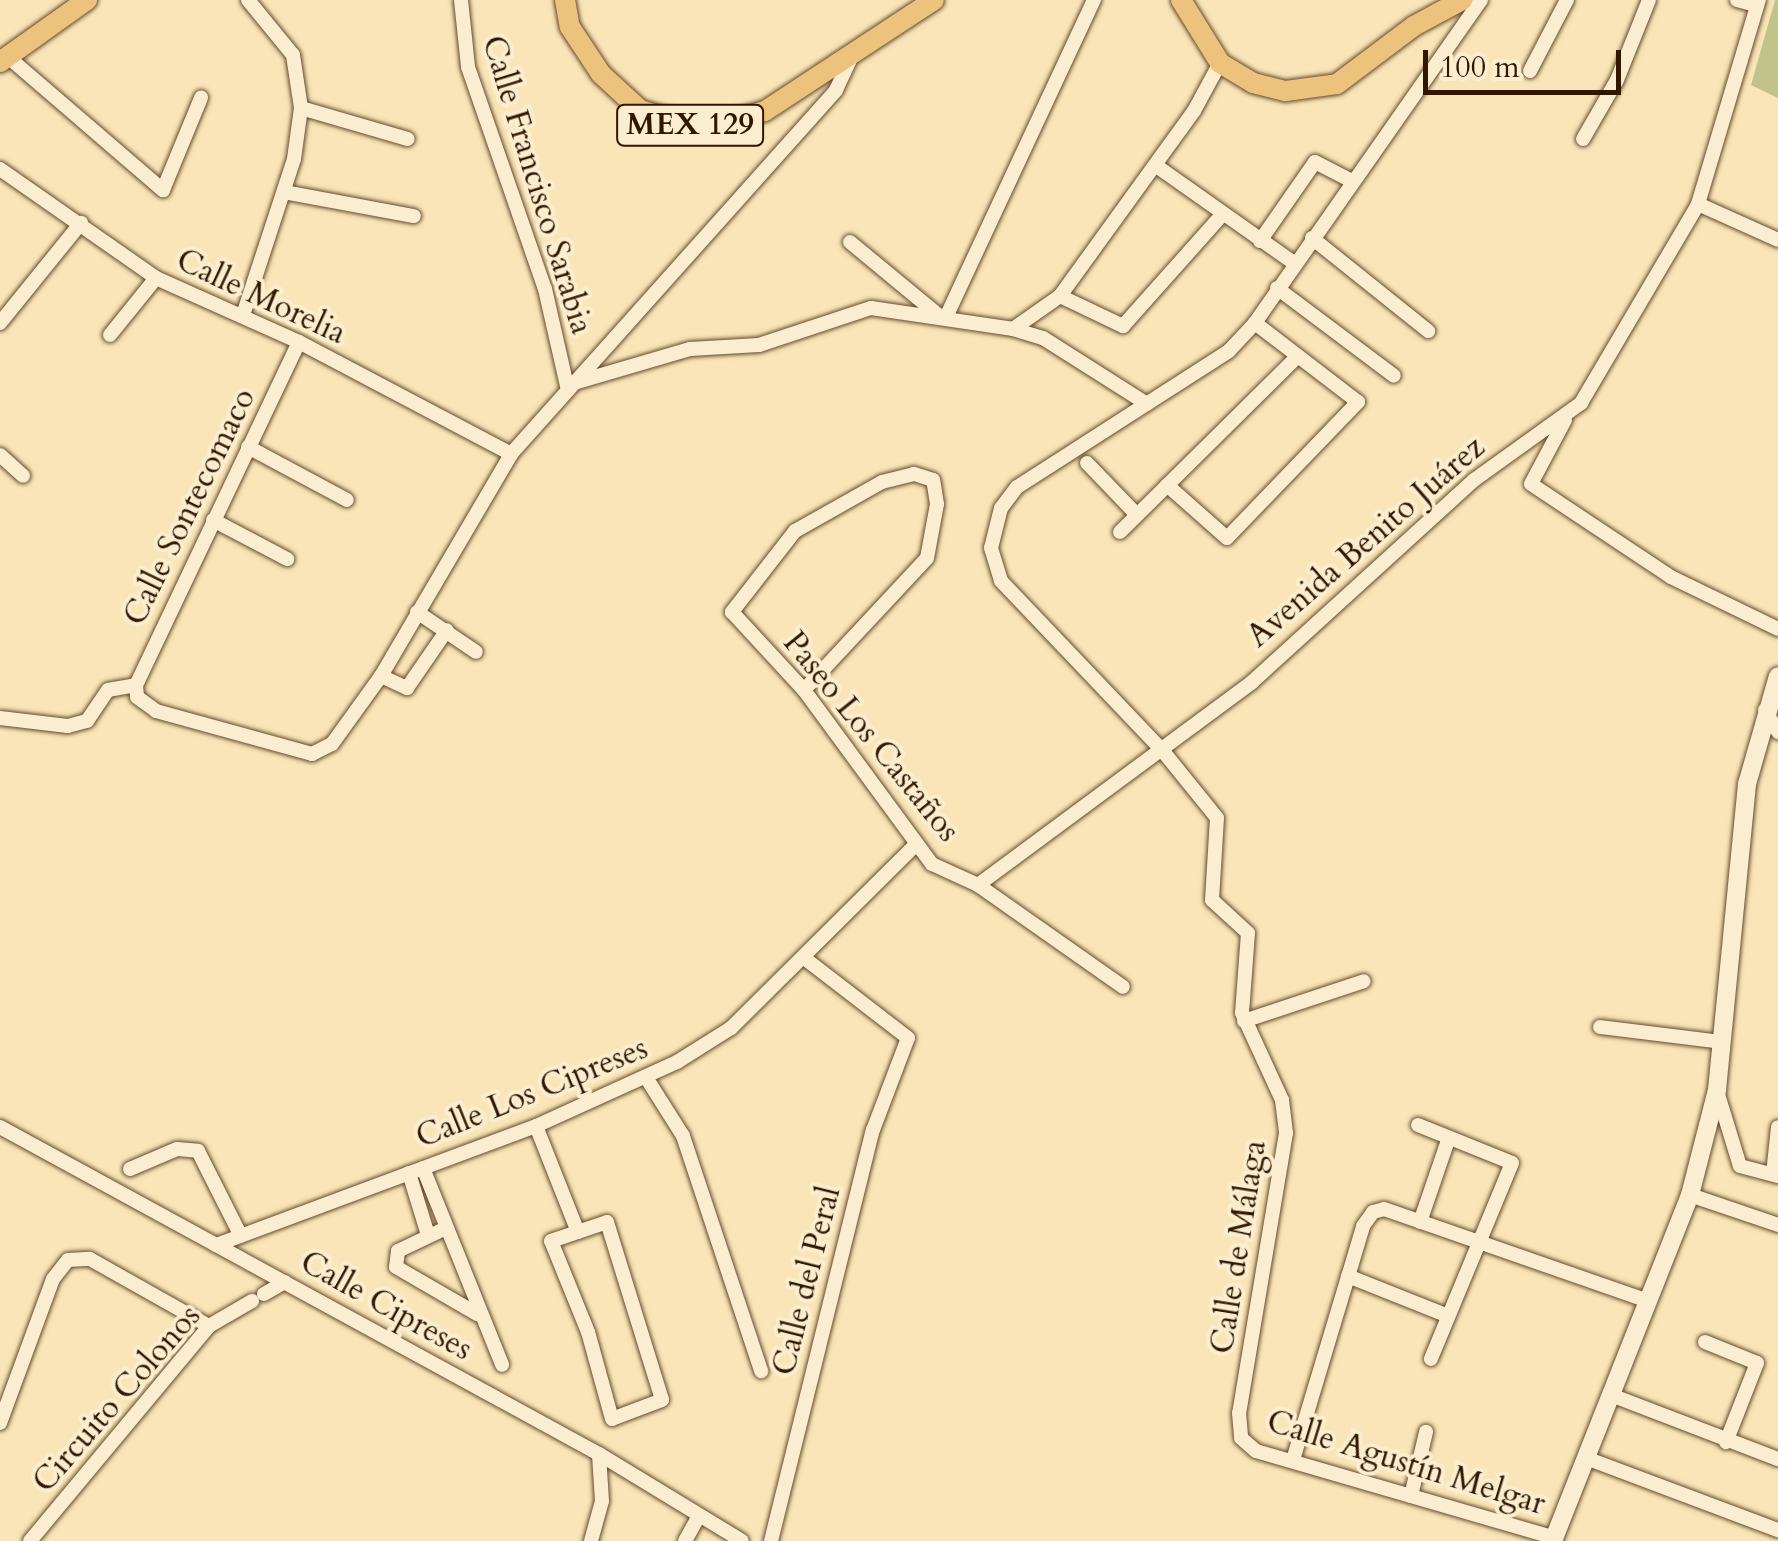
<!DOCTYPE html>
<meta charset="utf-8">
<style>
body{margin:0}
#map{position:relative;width:1778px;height:1541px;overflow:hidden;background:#f9e5b7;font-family:Cardo,serif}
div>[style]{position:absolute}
.green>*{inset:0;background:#c2c38b}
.roads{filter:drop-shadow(0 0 2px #634a2e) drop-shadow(0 0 2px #634a2e)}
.street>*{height:14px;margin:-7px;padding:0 7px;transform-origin:7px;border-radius:7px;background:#fbeed0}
.secondary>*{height:18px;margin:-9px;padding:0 9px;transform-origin:9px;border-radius:9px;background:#fbeed0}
.primary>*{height:20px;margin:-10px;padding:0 10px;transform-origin:10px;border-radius:10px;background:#ecc27c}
span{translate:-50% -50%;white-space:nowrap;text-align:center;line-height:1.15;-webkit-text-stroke:8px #fbeed0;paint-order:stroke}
.shield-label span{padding:2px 8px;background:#fbeed0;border:2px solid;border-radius:8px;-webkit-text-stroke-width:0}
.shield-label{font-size:30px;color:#311601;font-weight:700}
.street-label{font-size:32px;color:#311601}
.scale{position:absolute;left:1423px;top:50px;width:198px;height:45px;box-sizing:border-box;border:5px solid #311601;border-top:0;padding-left:12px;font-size:30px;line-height:35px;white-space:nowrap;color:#311601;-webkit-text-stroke:8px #fbeed0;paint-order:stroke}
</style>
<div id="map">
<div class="green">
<div style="clip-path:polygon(1775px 0,1778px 0,1778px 98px,1751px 85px)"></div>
</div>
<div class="roads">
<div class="street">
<div style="left:461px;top:0;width:67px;rotate:84deg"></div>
<div style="left:468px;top:67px;width:235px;rotate:70.9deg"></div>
<div style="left:545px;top:289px;width:99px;rotate:77.2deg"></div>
<div style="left:1481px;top:0;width:394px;rotate:125deg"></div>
<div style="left:1255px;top:323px;width:38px;rotate:133deg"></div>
<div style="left:1229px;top:351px;width:252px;rotate:147.3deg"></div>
<div style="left:1017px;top:487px;width:26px;rotate:127deg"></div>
<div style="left:1001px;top:508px;width:41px;rotate:104deg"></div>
<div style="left:991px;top:548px;width:34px;rotate:73deg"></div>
<div style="left:1001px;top:581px;width:233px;rotate:46.4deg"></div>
<div style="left:1162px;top:750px;width:87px;rotate:51deg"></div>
<div style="left:1217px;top:818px;width:82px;rotate:93.5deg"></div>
<div style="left:1212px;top:900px;width:49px;rotate:42.5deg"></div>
<div style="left:1248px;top:933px;width:80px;rotate:94.3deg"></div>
<div style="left:1242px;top:1013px;width:96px;rotate:65.3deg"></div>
<div style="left:1282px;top:1100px;width:33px;rotate:83deg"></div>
<div style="left:1286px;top:1133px;width:284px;rotate:99.5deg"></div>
<div style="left:1239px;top:1413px;width:25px;rotate:85deg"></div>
<div style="left:1241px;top:1438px;width:20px;rotate:41deg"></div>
<div style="left:1256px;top:1451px;width:311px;rotate:16.2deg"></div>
<div style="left:1737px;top:0;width:20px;rotate:15deg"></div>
<div style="left:7px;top:56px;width:206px;rotate:40.7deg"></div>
<div style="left:163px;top:190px;width:100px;rotate:-67.6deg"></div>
<div style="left:1530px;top:71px;width:80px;rotate:-62.5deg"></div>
<div style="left:301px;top:108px;width:111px;rotate:16.2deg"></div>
<div style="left:1583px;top:139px;width:68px;rotate:-60deg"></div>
<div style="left:1617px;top:80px;width:86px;rotate:-68.2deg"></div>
<div style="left:1155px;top:165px;width:170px;rotate:35.2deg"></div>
<div style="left:0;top:169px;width:190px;rotate:34.9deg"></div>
<div style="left:156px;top:278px;width:157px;rotate:24.1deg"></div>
<div style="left:299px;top:342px;width:240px;rotate:27.8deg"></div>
<div style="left:284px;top:192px;width:132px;rotate:10.5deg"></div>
<div style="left:1698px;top:204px;width:88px;rotate:24.2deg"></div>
<div style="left:1312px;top:238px;width:149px;rotate:38.7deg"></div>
<div style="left:1260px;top:241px;width:96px;rotate:-55.2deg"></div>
<div style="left:1315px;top:162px;width:42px;rotate:27.2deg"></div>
<div style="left:850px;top:242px;width:113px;rotate:39.6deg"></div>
<div style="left:1277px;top:288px;width:146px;rotate:36.9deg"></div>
<div style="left:1060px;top:296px;width:70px;rotate:25.5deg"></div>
<div style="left:1123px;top:326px;width:147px;rotate:-48.3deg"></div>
<div style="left:243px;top:315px;width:164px;rotate:-71.9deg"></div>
<div style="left:294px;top:159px;width:51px;rotate:-82.2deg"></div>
<div style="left:301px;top:108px;width:54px;rotate:-98.6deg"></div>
<div style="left:293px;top:55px;width:71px;rotate:-129.3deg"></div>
<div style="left:947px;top:315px;width:348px;rotate:-65deg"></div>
<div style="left:0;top:323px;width:129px;rotate:-51deg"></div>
<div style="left:1013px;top:329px;width:31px;rotate:17deg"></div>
<div style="left:1043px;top:338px;width:123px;rotate:32.4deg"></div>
<div style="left:110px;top:335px;width:73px;rotate:-51.1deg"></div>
<div style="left:299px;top:342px;width:380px;rotate:115.4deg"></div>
<div style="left:136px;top:685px;width:12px;rotate:85deg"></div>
<div style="left:137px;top:697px;width:24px;rotate:36deg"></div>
<div style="left:156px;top:711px;width:162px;rotate:15.4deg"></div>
<div style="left:312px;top:754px;width:22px;rotate:-27deg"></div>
<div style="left:332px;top:744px;width:84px;rotate:-54.2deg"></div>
<div style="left:381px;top:676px;width:257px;rotate:-59.6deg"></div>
<div style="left:511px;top:454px;width:488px;rotate:-48.2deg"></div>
<div style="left:836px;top:90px;width:40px;rotate:-65deg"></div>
<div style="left:567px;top:385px;width:128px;rotate:-16.3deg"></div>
<div style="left:690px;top:349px;width:69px;rotate:-3.3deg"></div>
<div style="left:759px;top:345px;width:118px;rotate:-18.3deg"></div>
<div style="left:871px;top:308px;width:144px;rotate:8.4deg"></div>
<div style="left:1013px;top:329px;width:57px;rotate:-35.1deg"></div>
<div style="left:1060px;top:296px;width:228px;rotate:-54.1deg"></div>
<div style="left:1194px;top:111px;width:55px;rotate:-61.6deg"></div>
<div style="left:1565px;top:420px;width:72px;rotate:118deg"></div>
<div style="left:1531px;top:484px;width:168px;rotate:33.6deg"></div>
<div style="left:1671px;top:577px;width:119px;rotate:25.9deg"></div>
<div style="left:248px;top:447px;width:112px;rotate:28.2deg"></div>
<div style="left:0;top:455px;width:31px;rotate:42deg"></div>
<div style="left:1087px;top:463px;width:72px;rotate:46.1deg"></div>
<div style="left:1167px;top:485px;width:80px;rotate:41.5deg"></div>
<div style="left:1227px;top:538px;width:189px;rotate:-46.1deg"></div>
<div style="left:1358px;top:402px;width:130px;rotate:-142.5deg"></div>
<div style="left:213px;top:520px;width:84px;rotate:27.8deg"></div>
<div style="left:1120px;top:532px;width:250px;rotate:-44.7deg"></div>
<div style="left:417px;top:612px;width:71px;rotate:34.1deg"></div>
<div style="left:381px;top:676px;width:29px;rotate:25deg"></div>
<div style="left:407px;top:688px;width:70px;rotate:-55.4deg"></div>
<div style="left:804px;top:690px;width:180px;rotate:-47deg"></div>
<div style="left:927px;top:558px;width:55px;rotate:-79.5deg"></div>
<div style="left:937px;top:504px;width:24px;rotate:-99deg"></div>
<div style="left:933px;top:480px;width:20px;rotate:-162deg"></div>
<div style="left:914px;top:474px;width:33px;rotate:166deg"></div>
<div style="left:882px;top:482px;width:100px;rotate:150.6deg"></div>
<div style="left:795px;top:531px;width:103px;rotate:127.9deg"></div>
<div style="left:732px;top:612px;width:106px;rotate:47.3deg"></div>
<div style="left:804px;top:690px;width:216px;rotate:53.7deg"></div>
<div style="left:932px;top:864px;width:51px;rotate:24.5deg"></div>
<div style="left:978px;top:885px;width:177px;rotate:35.1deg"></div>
<div style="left:1765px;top:710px;width:26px;rotate:59deg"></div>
<div style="left:0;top:718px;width:68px;rotate:6.7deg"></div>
<div style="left:68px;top:726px;width:20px;rotate:-15deg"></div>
<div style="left:87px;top:721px;width:37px;rotate:-56deg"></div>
<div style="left:108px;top:690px;width:28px;rotate:-10deg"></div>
<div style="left:978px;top:885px;width:341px;rotate:-36.5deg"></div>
<div style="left:1252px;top:682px;width:300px;rotate:-42.3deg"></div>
<div style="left:1474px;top:480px;width:132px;rotate:-35.7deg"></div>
<div style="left:1581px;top:403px;width:231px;rotate:-59.5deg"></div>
<div style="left:1698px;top:204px;width:213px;rotate:-73.4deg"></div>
<div style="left:1244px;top:1021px;width:126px;rotate:-18.4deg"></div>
<div style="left:1600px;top:1027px;width:123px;rotate:7deg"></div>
<div style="left:647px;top:1079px;width:67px;rotate:57.7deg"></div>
<div style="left:683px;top:1136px;width:248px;rotate:71.6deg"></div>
<div style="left:1717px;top:1091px;width:78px;rotate:73deg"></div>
<div style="left:1740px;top:1166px;width:39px;rotate:15deg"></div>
<div style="left:1418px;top:1125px;width:101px;rotate:22deg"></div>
<div style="left:1512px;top:1163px;width:212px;rotate:112.5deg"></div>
<div style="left:536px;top:1126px;width:114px;rotate:68.4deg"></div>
<div style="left:0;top:1127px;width:682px;rotate:28.63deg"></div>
<div style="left:599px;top:1454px;width:167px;rotate:31.3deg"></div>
<div style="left:423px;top:1168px;width:212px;rotate:68.1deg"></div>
<div style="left:130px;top:1169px;width:51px;rotate:-23.1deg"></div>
<div style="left:177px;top:1149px;width:21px;rotate:5deg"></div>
<div style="left:198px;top:1151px;width:95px;rotate:63.2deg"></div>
<div style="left:409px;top:1173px;width:65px;rotate:73deg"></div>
<div style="left:1773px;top:1174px;width:47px;rotate:-83.9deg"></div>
<div style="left:1690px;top:1195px;width:93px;rotate:18.8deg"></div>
<div style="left:607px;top:1222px;width:186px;rotate:72.8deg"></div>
<div style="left:662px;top:1400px;width:53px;rotate:159.2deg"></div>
<div style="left:612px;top:1419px;width:90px;rotate:-105.4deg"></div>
<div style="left:588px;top:1332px;width:98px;rotate:-112.1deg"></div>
<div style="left:551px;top:1241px;width:59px;rotate:-18.7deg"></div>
<div style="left:1420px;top:1222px;width:87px;rotate:-71.1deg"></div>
<div style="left:444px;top:1229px;width:51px;rotate:154.4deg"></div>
<div style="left:398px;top:1251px;width:16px;rotate:97deg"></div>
<div style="left:396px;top:1267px;width:94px;rotate:30.1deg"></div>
<div style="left:216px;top:1245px;width:341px;rotate:-20.4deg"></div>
<div style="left:536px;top:1126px;width:155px;rotate:-24.4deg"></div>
<div style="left:677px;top:1062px;width:64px;rotate:-32.2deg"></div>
<div style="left:731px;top:1028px;width:261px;rotate:-44.8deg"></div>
<div style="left:1348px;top:1276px;width:105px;rotate:21.7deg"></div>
<div style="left:264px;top:1294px;width:24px;rotate:-30deg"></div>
<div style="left:1705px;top:1342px;width:56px;rotate:22deg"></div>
<div style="left:1757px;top:1363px;width:85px;rotate:111.4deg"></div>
<div style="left:1611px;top:1395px;width:179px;rotate:21deg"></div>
<div style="left:0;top:1423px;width:153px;rotate:-69.8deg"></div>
<div style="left:53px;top:1279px;width:24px;rotate:-52deg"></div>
<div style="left:68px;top:1260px;width:22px;rotate:-3deg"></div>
<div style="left:90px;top:1259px;width:137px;rotate:29.4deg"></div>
<div style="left:1586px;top:1458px;width:205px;rotate:20.6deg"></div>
<div style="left:1293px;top:1460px;width:244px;rotate:-73.3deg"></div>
<div style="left:1363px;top:1226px;width:17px;rotate:-54deg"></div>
<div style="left:1373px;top:1212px;width:11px;rotate:-15deg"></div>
<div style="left:1384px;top:1209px;width:280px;rotate:19.2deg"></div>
<div style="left:1411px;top:1496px;width:66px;rotate:-76.8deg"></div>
<div style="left:30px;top:1541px;width:280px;rotate:-50.2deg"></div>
<div style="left:209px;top:1326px;width:50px;rotate:-30.2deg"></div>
<div style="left:591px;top:1541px;width:41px;rotate:-74.6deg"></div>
<div style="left:602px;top:1501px;width:47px;rotate:-93.7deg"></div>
<div style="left:685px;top:1541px;width:29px;rotate:-61deg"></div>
<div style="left:771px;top:1541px;width:423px;rotate:-76.1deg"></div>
<div style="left:873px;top:1130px;width:98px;rotate:-69.2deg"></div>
<div style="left:908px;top:1038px;width:131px;rotate:-142.4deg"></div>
</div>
<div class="secondary">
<div style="left:1553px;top:1541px;width:372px;rotate:-68.4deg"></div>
<div style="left:1690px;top:1195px;width:108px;rotate:-75.6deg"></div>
<div style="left:1717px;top:1090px;width:307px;rotate:-84.4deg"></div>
<div style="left:1747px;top:784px;width:112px;rotate:-74deg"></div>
</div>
<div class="primary">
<div style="left:565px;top:0;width:27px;rotate:80deg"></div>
<div style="left:570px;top:27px;width:56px;rotate:56.6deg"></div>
<div style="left:601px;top:74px;width:53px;rotate:42.7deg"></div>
<div style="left:640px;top:110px;width:66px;rotate:15.9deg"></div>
<div style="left:703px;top:128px;width:64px;rotate:-15.3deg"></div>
<div style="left:765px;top:111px;width:202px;rotate:-33.3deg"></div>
<div style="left:1181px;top:0;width:74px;rotate:58.2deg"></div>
<div style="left:1220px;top:63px;width:39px;rotate:31deg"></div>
<div style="left:1253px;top:83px;width:34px;rotate:14deg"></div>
<div style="left:1286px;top:91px;width:51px;rotate:-7.8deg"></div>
<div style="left:1337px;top:84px;width:96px;rotate:-37deg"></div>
<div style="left:1414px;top:26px;width:55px;rotate:-28.4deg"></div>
<div style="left:0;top:62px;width:107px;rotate:-35.5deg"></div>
</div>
</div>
<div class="shield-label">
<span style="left:690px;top:125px">MEX 129</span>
</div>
<div class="street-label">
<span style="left:537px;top:185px;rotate:73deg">Calle Francisco Sarabia</span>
<span style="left:261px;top:297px;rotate:25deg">Calle Morelia</span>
<span style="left:190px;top:507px;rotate:-64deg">Calle Sontecomaco</span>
<span style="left:1366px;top:542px;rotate:-41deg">Avenida Benito Juárez</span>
<span style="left:871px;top:737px;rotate:51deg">Paseo Los Castaños</span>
<span style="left:532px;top:1093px;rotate:-22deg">Calle Los Cipreses</span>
<span style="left:1239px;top:1247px;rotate:-81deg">Calle de Málaga</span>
<span style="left:807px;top:1281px;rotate:-76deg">Calle del Peral</span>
<span style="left:386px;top:1306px;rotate:29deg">Calle Cipreses</span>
<span style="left:117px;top:1399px;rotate:-49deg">Circuito Colonos</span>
<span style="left:1406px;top:1463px;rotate:17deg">Calle Agustín Melgar</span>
</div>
<div class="scale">100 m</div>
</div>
